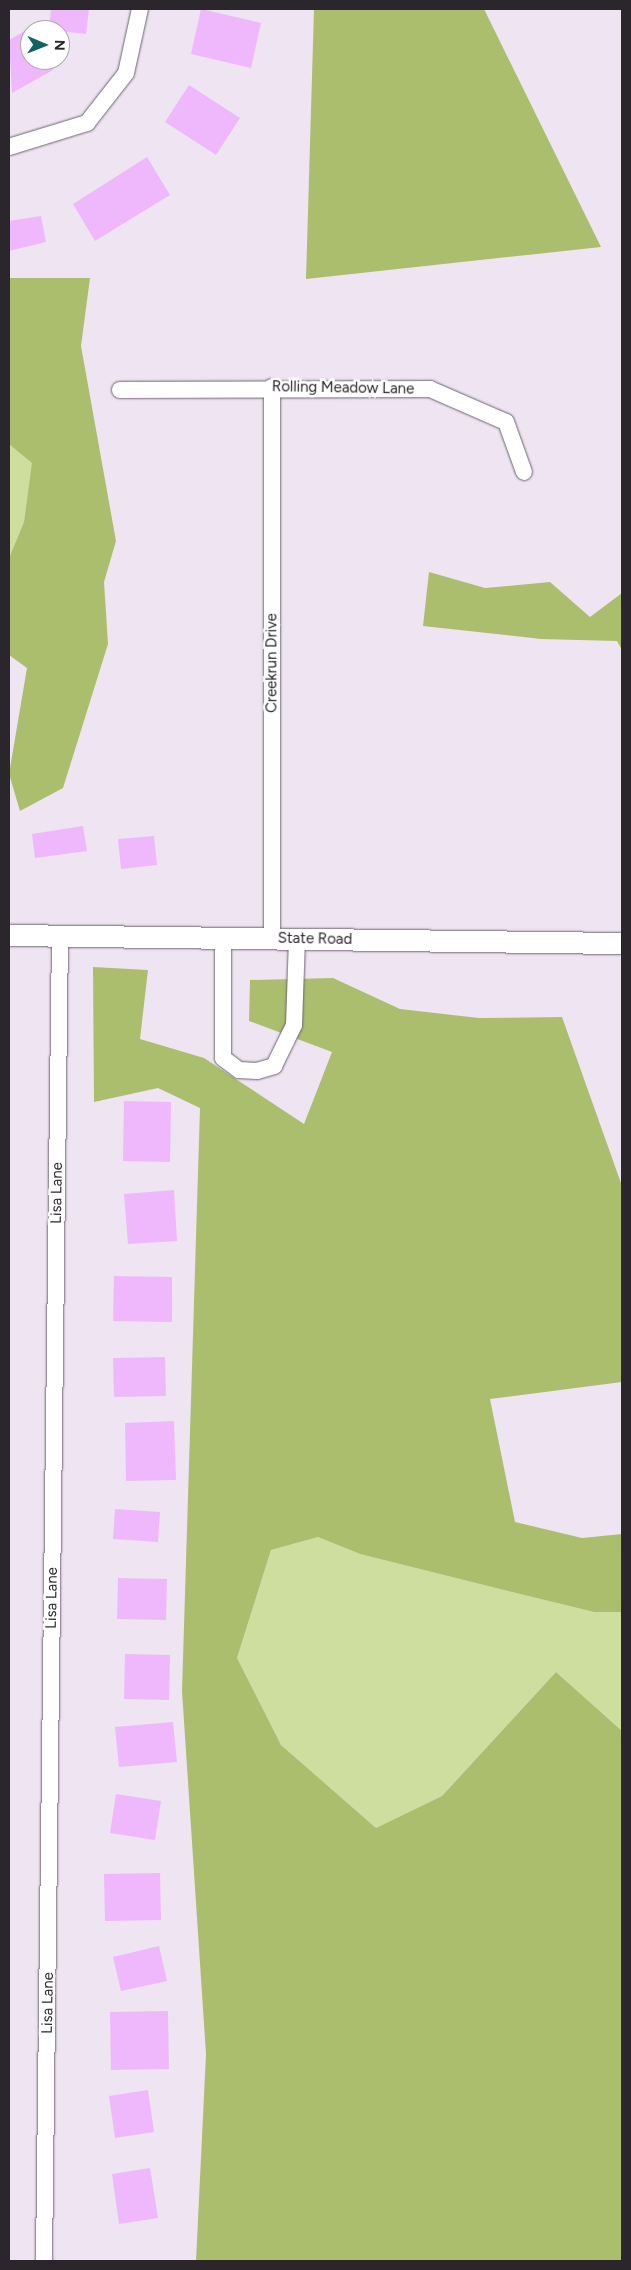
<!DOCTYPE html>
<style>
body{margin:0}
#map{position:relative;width:631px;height:2270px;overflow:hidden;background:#efe4f2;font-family:Figtree,sans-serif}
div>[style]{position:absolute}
.green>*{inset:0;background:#cdde9e}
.forest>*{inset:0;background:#abbe6d}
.building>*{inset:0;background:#efb8fc}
.roads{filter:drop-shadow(0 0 1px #6d6470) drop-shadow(0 0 1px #6d6470)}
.minor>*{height:16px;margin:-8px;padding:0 8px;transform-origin:8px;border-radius:8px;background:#fff}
.major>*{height:21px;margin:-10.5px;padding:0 10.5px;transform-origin:10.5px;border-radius:10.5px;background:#fff}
span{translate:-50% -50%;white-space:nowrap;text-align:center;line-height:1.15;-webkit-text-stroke:5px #fff;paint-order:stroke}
.street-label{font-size:15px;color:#2b262c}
.frame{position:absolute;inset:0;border:10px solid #2b262c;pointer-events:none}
.north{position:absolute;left:20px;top:20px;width:50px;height:50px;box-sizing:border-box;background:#fff;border:1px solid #aaa8ab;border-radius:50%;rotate:91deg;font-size:14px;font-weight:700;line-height:20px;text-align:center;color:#2b262c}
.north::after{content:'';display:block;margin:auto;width:18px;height:22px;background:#116264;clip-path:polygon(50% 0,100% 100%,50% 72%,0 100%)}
</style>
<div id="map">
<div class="green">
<div style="clip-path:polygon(9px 444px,33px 463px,24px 522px,9px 558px)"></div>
<div style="clip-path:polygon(318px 1537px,360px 1554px,512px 1592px,594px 1612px,622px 1612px,622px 1731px,556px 1672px,442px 1796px,376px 1828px,281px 1745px,237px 1658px,271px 1550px)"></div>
</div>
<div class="forest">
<div style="clip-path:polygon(314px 9px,484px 9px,601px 247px,306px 279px)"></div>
<div style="clip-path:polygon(9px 278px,90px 278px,81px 346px,116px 541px,104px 582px,108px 644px,63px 788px,20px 811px,9px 774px,27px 668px,9px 655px,9px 558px,24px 522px,32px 463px,9px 444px)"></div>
<div style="clip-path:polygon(429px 572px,485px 588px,550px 582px,590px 617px,622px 593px,622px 650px,617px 641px,541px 639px,423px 626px)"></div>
<div style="clip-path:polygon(93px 967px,148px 970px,140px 1039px,204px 1058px,304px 1124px,332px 1052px,249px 1021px,250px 980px,333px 978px,400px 1009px,479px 1018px,562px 1017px,622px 1186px,622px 1382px,490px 1399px,515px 1522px,582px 1538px,622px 1534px,622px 1612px,594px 1612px,512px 1592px,360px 1554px,318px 1537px,271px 1550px,237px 1658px,281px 1745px,376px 1828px,442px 1796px,556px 1672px,622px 1731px,622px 2261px,196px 2261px,206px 2054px,182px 1691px,200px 1108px,158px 1088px,94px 1102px)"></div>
</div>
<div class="building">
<div style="clip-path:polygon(51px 9px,89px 9px,86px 34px,49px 30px)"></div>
<div style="clip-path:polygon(201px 9px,261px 23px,251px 68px,191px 54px)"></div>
<div style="clip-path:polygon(30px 28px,30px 60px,47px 60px,53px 70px,12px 93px,9px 40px)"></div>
<div style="clip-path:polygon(189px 85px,240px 118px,216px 155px,165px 122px)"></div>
<div style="clip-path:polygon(147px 157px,170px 195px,95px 241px,73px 204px)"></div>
<div style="clip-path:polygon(41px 216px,46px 242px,9px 251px,9px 221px)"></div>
<div style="clip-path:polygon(83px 826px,87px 851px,35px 858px,32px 834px)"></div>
<div style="clip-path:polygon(154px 836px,157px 865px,121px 869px,118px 839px)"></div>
<div style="clip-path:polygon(124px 1101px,171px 1102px,170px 1162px,123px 1161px)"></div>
<div style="clip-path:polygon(174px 1190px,177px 1241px,128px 1244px,124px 1194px)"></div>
<div style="clip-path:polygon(114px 1276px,172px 1277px,172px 1322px,113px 1321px)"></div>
<div style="clip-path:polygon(165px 1357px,166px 1396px,114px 1397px,113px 1358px)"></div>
<div style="clip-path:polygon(174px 1421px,176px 1480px,126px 1481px,125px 1423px)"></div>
<div style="clip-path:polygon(115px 1509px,160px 1512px,158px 1542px,113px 1539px)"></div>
<div style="clip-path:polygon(118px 1578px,167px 1579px,166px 1620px,117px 1619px)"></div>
<div style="clip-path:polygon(125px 1654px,170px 1655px,169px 1700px,124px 1699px)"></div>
<div style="clip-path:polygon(173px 1722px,177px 1762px,119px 1767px,115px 1727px)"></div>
<div style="clip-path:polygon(116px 1794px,161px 1801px,155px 1840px,110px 1833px)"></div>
<div style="clip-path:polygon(160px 1873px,161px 1920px,105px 1921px,104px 1874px)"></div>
<div style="clip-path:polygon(159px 1946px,167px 1981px,121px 1991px,113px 1957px)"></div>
<div style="clip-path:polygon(168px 2011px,169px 2069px,111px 2070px,110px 2012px)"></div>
<div style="clip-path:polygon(148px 2090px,154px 2132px,115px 2138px,109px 2096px)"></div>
<div style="clip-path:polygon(150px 2168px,158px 2218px,119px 2224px,112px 2174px)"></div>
</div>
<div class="roads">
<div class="minor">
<div style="left:9px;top:147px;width:82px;rotate:-17.1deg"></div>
<div style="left:87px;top:123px;width:63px;rotate:-52deg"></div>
<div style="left:126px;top:73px;width:66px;rotate:-77.7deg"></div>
<div style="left:120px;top:390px;width:310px;rotate:-0.2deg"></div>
<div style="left:430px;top:389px;width:83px;rotate:23.5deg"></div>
<div style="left:506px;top:422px;width:53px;rotate:70.2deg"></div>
<div style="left:223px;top:938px;width:120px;rotate:90deg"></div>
<div style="left:223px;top:1058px;width:20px;rotate:37deg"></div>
<div style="left:239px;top:1070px;width:18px;rotate:3deg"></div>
<div style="left:257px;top:1071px;width:18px;rotate:-16deg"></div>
<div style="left:274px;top:1066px;width:46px;rotate:-64deg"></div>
<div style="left:294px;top:1025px;width:86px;rotate:-88deg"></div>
<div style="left:272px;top:938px;width:551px;rotate:-90deg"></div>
<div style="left:44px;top:2261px;width:1326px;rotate:-89.31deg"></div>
</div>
<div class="major">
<div style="left:9px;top:935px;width:613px;rotate:0.75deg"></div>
</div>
</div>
<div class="street-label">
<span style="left:343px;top:388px;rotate:1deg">Rolling Meadow Lane</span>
<span style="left:272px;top:663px;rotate:-90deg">Creekrun Drive</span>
<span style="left:315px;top:939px;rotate:1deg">State Road</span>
<span style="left:57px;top:1193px;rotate:-89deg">Lisa Lane</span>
<span style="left:52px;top:1598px;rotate:-89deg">Lisa Lane</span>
<span style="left:48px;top:2003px;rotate:-89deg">Lisa Lane</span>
</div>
<div class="frame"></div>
<div class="north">N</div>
</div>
